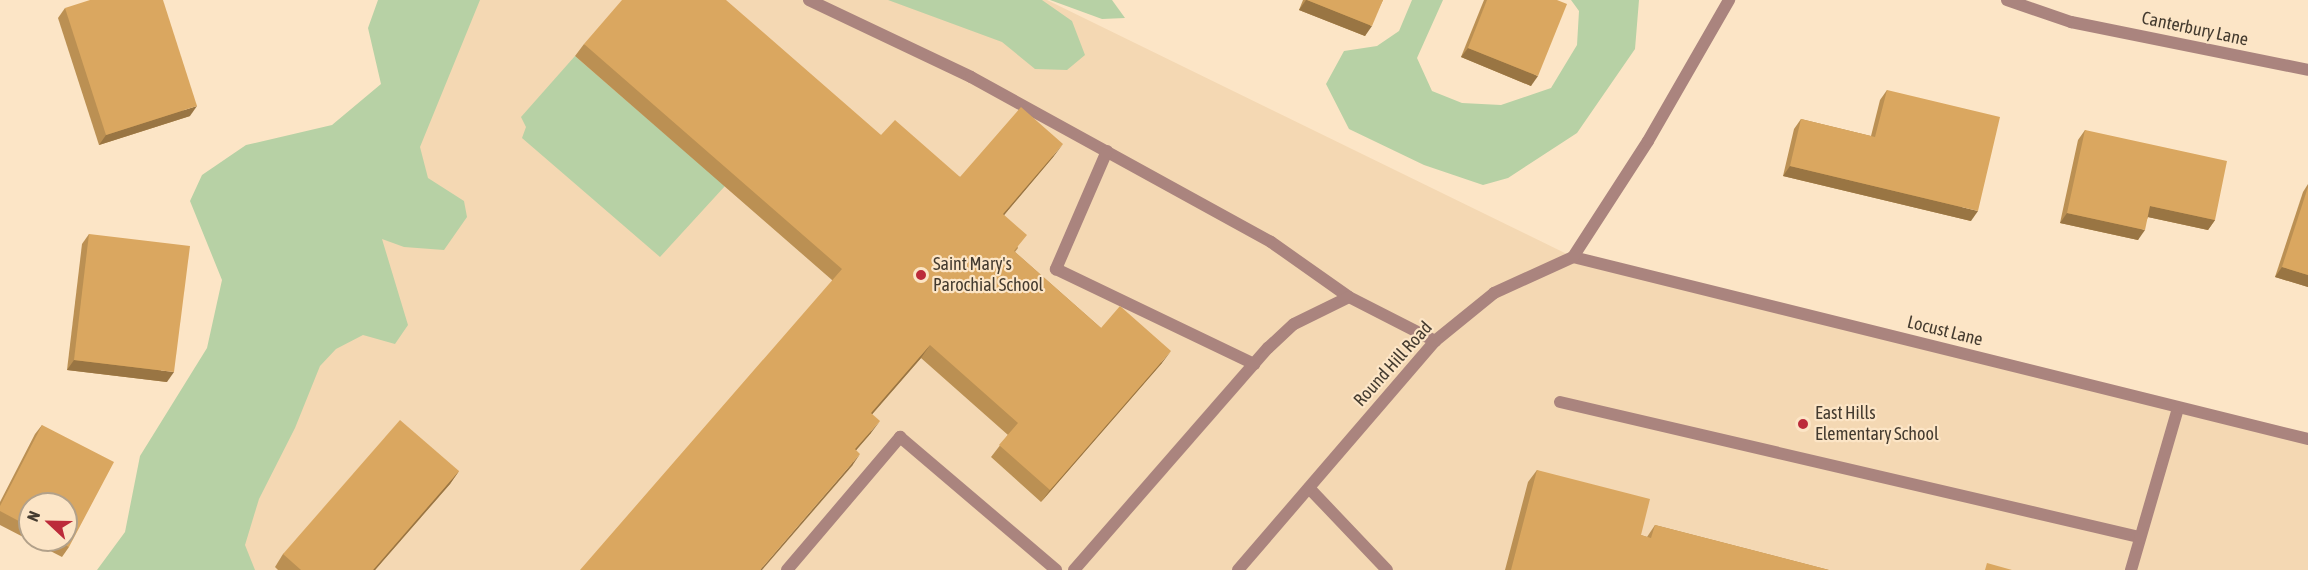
<!DOCTYPE html>
<style>
body{margin:0}
#map{position:relative;width:2308px;height:570px;overflow:hidden;background:#fce5c6;font-family:"Asap Condensed",sans-serif}
div>[style]{position:absolute}
.built>*{inset:0;background:#f4d8b3}
.green>*{inset:0;background:#b7d1a5}
.service>*{height:12px;margin:-6px;padding:0 6px;transform-origin:6px;border-radius:6px;background:#aa847e}
.minor>*{height:12px;margin:-6px;padding:0 6px;transform-origin:6px;border-radius:6px;background:#aa847e}
.tertiary>*{height:12px;margin:-6px;padding:0 6px;transform-origin:6px;border-radius:6px;background:#aa847e}
.wall>*{inset:0;background:#bb9053}
.shaded-wall>*{inset:0;background:#997543}
.building>*{inset:0;background:#daa760}
.dots>*{width:16px;height:16px;translate:-50% -50%;box-sizing:border-box;border:3px solid #fce5c6;border-radius:50%}
span{translate:-50% -50%;white-space:nowrap;text-align:center;line-height:1.15;-webkit-text-stroke:4.5px #fce5c6;paint-order:stroke}
.street-label{font-size:18px;color:#443b2f}
.poi-label{font-size:18px;color:#443b2f}
.left{translate:0 -50%;text-align:left}
.north{position:absolute;left:18px;top:492px;width:60px;height:60px;box-sizing:border-box;background:#fce5c6;border:2px solid #b2a18a;border-radius:50%;rotate:292deg;font-size:16px;font-weight:700;line-height:24px;text-align:center;color:#443b2f}
.north::after{content:'';display:block;margin:auto;width:21px;height:27px;background:#bc2b3a;clip-path:polygon(50% 0,100% 100%,50% 72%,0 100%)}
</style>
<div id="map">
<div class="built">
<div style="clip-path:polygon(464px 0,1047px 0,1573px 257px,2308px 439px,2308px 570px,139px 570px)"></div>
</div>
<div class="green">
<div style="clip-path:polygon(378px 0,480px 0,420px 147px,428px 178px,464px 201px,467px 217px,444px 250px,404px 247px,382px 239px,408px 325px,395px 344px,363px 335px,336px 349px,320px 366px,295px 428px,259px 499px,245px 545px,255px 570px,97px 570px,125px 532px,140px 456px,207px 348px,222px 280px,190px 201px,202px 175px,246px 145px,332px 125px,381px 84px,368px 28px)"></div>
<div style="clip-path:polygon(888px 0,1042px 0,1072px 21px,1085px 55px,1067px 70px,1035px 69px,1002px 42px)"></div>
<div style="clip-path:polygon(1050px 0,1112px 0,1125px 18px,1102px 19px)"></div>
<div style="clip-path:polygon(1412px 0,1443px 0,1417px 58px,1432px 91px,1462px 103px,1501px 105px,1551px 88px,1577px 45px,1579px 11px,1571px 0,1639px 0,1635px 49px,1577px 133px,1508px 178px,1483px 185px,1424px 165px,1349px 129px,1326px 84px,1344px 51px,1377px 46px,1399px 31px)"></div>
<div style="clip-path:polygon(575px 56px,725px 186px,660px 257px,522px 138px,526px 127px,521px 117px)"></div>
</div>
<div class="service">
<div style="left:809px;top:0;width:179px;rotate:25.4deg"></div>
<div style="left:971px;top:77px;width:342px;rotate:28.8deg"></div>
<div style="left:1271px;top:242px;width:95px;rotate:35.2deg"></div>
<div style="left:1349px;top:297px;width:97px;rotate:27.1deg"></div>
<div style="left:1107px;top:151px;width:129px;rotate:113.4deg"></div>
<div style="left:1056px;top:269px;width:220px;rotate:25.6deg"></div>
<div style="left:1560px;top:402px;width:595px;rotate:13.12deg"></div>
<div style="left:1309px;top:488px;width:113px;rotate:46.4deg"></div>
<div style="left:787px;top:570px;width:175px;rotate:-49.6deg"></div>
<div style="left:900px;top:437px;width:205px;rotate:40.4deg"></div>
<div style="left:1074px;top:570px;width:295px;rotate:-48.9deg"></div>
<div style="left:1268px;top:348px;width:35px;rotate:-43deg"></div>
<div style="left:1294px;top:324px;width:61px;rotate:-26.1deg"></div>
<div style="left:2131px;top:570px;width:169px;rotate:-73.8deg"></div>
</div>
<div class="minor">
<div style="left:2007px;top:0;width:68px;rotate:19deg"></div>
<div style="left:2071px;top:22px;width:242px;rotate:11.4deg"></div>
</div>
<div class="tertiary">
<div style="left:1573px;top:257px;width:757px;rotate:13.91deg"></div>
<div style="left:1238px;top:570px;width:302px;rotate:-49.3deg"></div>
<div style="left:1435px;top:341px;width:76px;rotate:-39.1deg"></div>
<div style="left:1494px;top:293px;width:87px;rotate:-24.5deg"></div>
<div style="left:1573px;top:257px;width:138px;rotate:-57.1deg"></div>
<div style="left:1648px;top:141px;width:163px;rotate:-60.1deg"></div>
</div>
<div class="wall">
<div style="clip-path:polygon(1303px 0,1383px 0,1365px 36px,1299px 10px)"></div>
<div style="clip-path:polygon(1484px 0,1557px 0,1531px 86px,1461px 57px)"></div>
<div style="clip-path:polygon(65px 8px,190px 116px,99px 145px,58px 18px)"></div>
<div style="clip-path:polygon(584px 44px,881px 135px,960px 177px,1054px 156px,1004px 215px,1018px 248px,1015px 252px,1101px 328px,1162px 363px,1041px 502px,991px 457px,1008px 435px,921px 358px,872px 414px,871px 433px,856px 450px,852px 466px,832px 280px,575px 56px)"></div>
<div style="clip-path:polygon(1887px 90px,1971px 221px,1783px 176px,1794px 129px,1801px 119px,1871px 136px,1880px 100px)"></div>
<div style="clip-path:polygon(2085px 130px,2215px 220px,2208px 230px,2148px 217px,2138px 240px,2060px 223px,2078px 140px)"></div>
<div style="clip-path:polygon(2308px 184px,2308px 287px,2275px 277px,2303px 192px)"></div>
<div style="clip-path:polygon(89px 234px,167px 382px,67px 370px,82px 244px)"></div>
<div style="clip-path:polygon(evenodd,42px 425px,69px 547px,62px 557px,0 525px,0 502px,35px 434px,42px 425px,30px 504px,66px 540px,30px 540px,30px 504px)"></div>
<div style="clip-path:polygon(1537px 470px,1641px 535px,1647px 537px,1655px 525px,1829px 570px,1505px 570px,1528px 482px)"></div>
<div style="clip-path:polygon(459px 471px,450px 484px,375px 570px,278px 570px,275px 567px,283px 554px)"></div>
</div>
<div class="shaded-wall">
<div style="clip-path:polygon(1306px 0,1307px 0,1372px 26px,1365px 36px,1299px 10px)"></div>
<div style="clip-path:polygon(1468px 48px,1538px 76px,1531px 86px,1461px 57px)"></div>
<div style="clip-path:polygon(197px 106px,190px 116px,99px 145px,106px 135px)"></div>
<div style="clip-path:polygon(1063px 144px,1054px 156px,994px 227px,1003px 214px)"></div>
<div style="clip-path:polygon(1790px 166px,1978px 211px,1971px 221px,1783px 176px)"></div>
<div style="clip-path:polygon(2150px 206px,2215px 220px,2208px 230px,2143px 216px)"></div>
<div style="clip-path:polygon(2067px 213px,2145px 230px,2138px 240px,2060px 223px)"></div>
<div style="clip-path:polygon(2282px 267px,2308px 275px,2308px 287px,2275px 277px)"></div>
<div style="clip-path:polygon(930px 345px,921px 358px,862px 426px,871px 413px)"></div>
<div style="clip-path:polygon(1171px 351px,1162px 363px,1041px 502px,1050px 490px)"></div>
<div style="clip-path:polygon(74px 360px,174px 372px,167px 382px,67px 370px)"></div>
<div style="clip-path:polygon(880px 421px,871px 433px,846px 462px,855px 449px)"></div>
<div style="clip-path:polygon(860px 454px,852px 466px,762px 570px,760px 570px)"></div>
<div style="clip-path:polygon(459px 471px,450px 484px,375px 570px,373px 570px)"></div>
</div>
<div class="building">
<div style="clip-path:polygon(90px 0,163px 0,197px 106px,106px 135px,65px 8px)"></div>
<div style="clip-path:polygon(622px 0,726px 0,881px 135px,895px 120px,960px 177px,1021px 107px,1063px 144px,1003px 214px,1027px 235px,1014px 251px,1101px 328px,1120px 306px,1171px 351px,1050px 490px,999px 445px,1018px 423px,930px 345px,871px 413px,880px 421px,855px 449px,860px 454px,760px 570px,580px 570px,842px 269px,584px 44px)"></div>
<div style="clip-path:polygon(1307px 0,1383px 0,1372px 26px)"></div>
<div style="clip-path:polygon(1487px 0,1557px 0,1567px 4px,1538px 76px,1468px 48px)"></div>
<div style="clip-path:polygon(1887px 90px,2000px 117px,1978px 211px,1790px 166px,1801px 119px,1875px 137px)"></div>
<div style="clip-path:polygon(2085px 130px,2227px 161px,2215px 220px,2150px 206px,2145px 230px,2067px 213px)"></div>
<div style="clip-path:polygon(2308px 187px,2308px 275px,2282px 267px)"></div>
<div style="clip-path:polygon(89px 234px,190px 246px,174px 372px,74px 360px)"></div>
<div style="clip-path:polygon(400px 420px,459px 471px,373px 570px,301px 570px,283px 554px)"></div>
<div style="clip-path:polygon(42px 425px,114px 462px,69px 547px,55px 540px,66px 540px,66px 504px,30px 504px,30px 527px,0 511px,0 506px)"></div>
<div style="clip-path:polygon(1537px 470px,1650px 499px,1641px 535px,1651px 538px,1655px 525px,1829px 570px,1511px 570px)"></div>
<div style="clip-path:polygon(1987px 563px,2012px 570px,1985px 570px)"></div>
</div>
<div class="dots">
<div style="left:921px;top:275px;background:#bc2b3a"></div>
<div style="left:1803px;top:424px;background:#bc2b3a"></div>
</div>
<div class="street-label">
<span style="left:2195px;top:29px;rotate:12deg">Canterbury Lane</span>
<span style="left:1945px;top:331px;rotate:14deg">Locust Lane</span>
<span style="left:1393px;top:364px;rotate:-48deg">Round Hill Road</span>
</div>
<div class="poi-label">
<span class="left" style="left:933px;top:275px">Saint Mary's<br>Parochial School</span>
<span class="left" style="left:1815px;top:424px">East Hills<br>Elementary School</span>
</div>
<div class="north">N</div>
</div>
